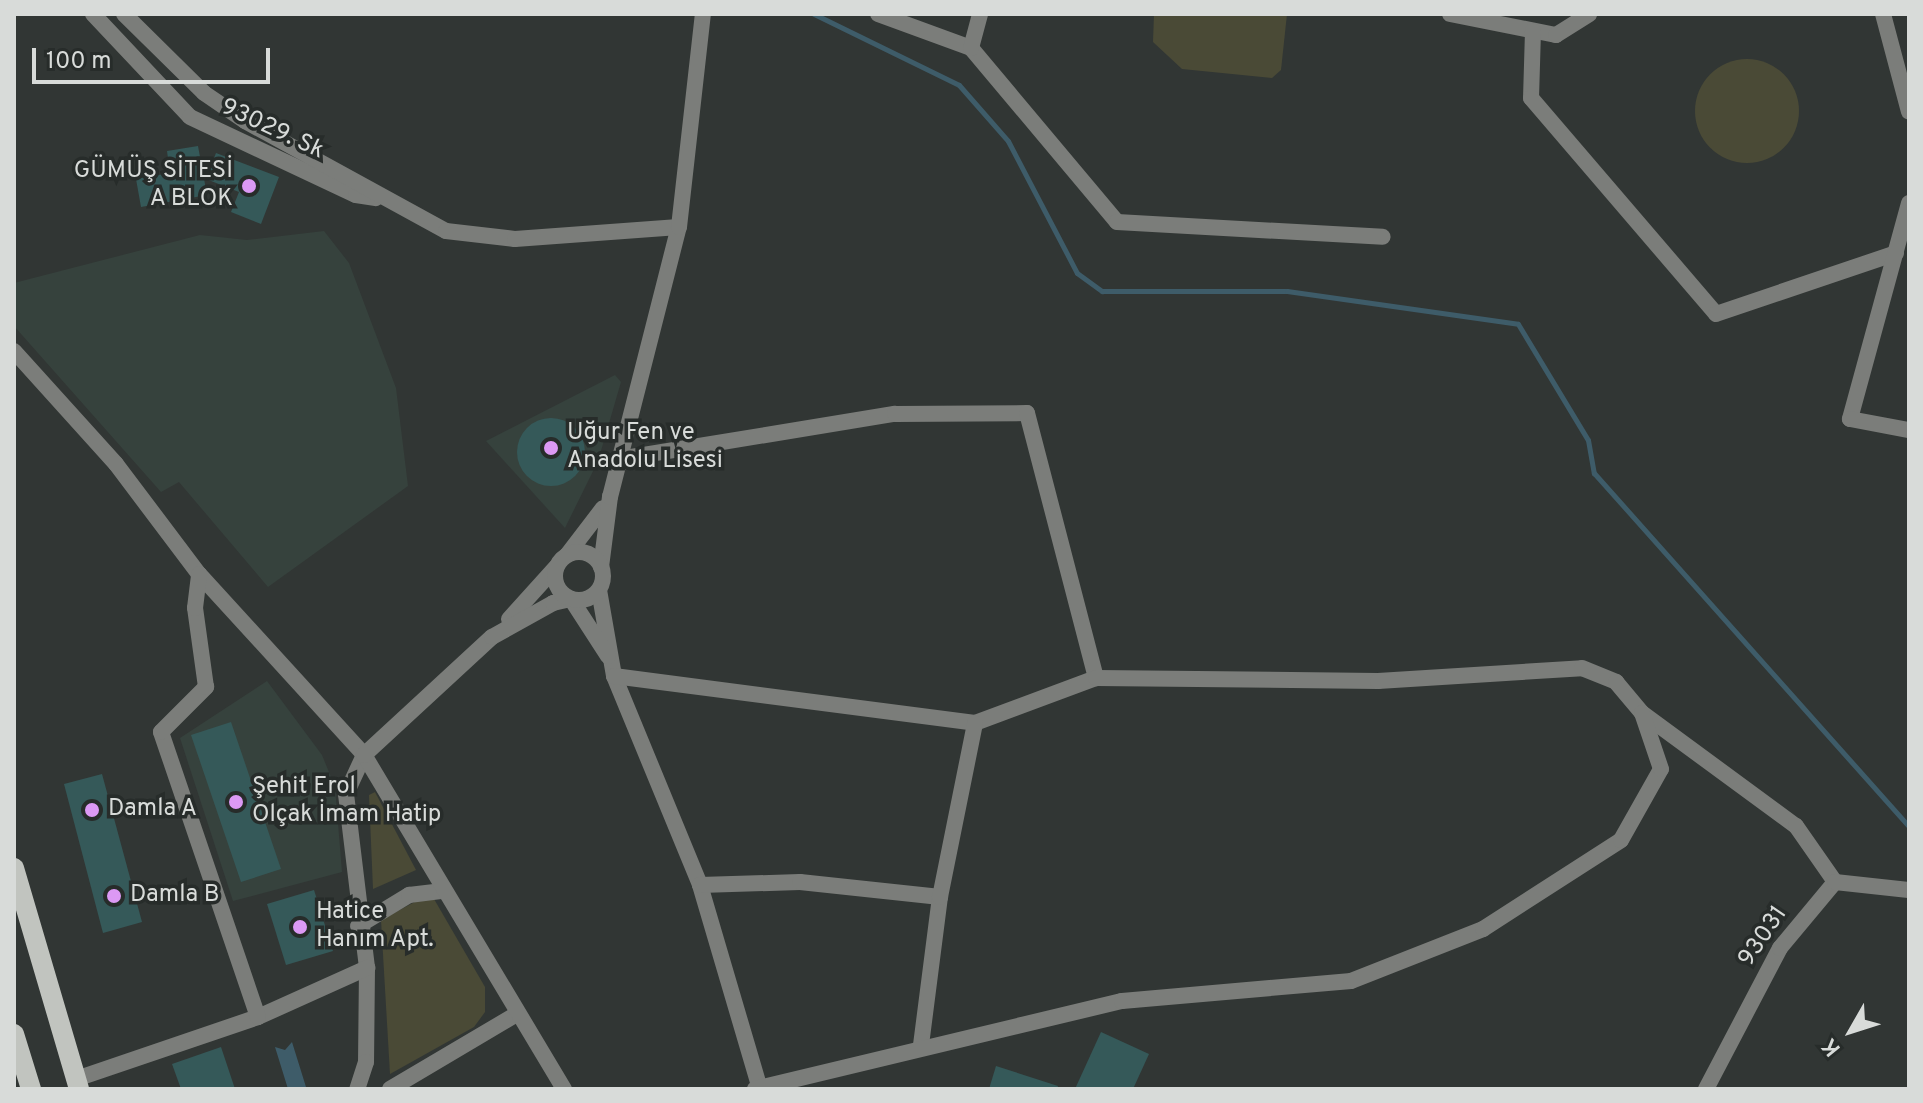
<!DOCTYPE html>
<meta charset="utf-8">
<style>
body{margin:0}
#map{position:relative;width:1923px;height:1103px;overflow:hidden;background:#313634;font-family:Overpass,sans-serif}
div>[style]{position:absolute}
.built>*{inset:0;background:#36423d}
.green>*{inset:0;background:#4a4a36}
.round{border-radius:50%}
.water>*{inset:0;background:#3e5c69}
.stream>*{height:5px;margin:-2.5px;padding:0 2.5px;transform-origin:2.5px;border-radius:2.5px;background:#3e5c69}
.building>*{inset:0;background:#355959}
.minor>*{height:16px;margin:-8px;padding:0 8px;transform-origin:8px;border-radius:8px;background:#7b7d7a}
.tertiary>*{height:16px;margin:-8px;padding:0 8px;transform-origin:8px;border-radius:8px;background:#7b7d7a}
.tertiary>.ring{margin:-8px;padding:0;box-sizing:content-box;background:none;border:16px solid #7b7d7a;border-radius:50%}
.primary>*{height:20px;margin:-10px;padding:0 10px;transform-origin:10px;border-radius:10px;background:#c1c4bf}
.dots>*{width:22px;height:22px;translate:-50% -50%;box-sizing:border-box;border:4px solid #272c2a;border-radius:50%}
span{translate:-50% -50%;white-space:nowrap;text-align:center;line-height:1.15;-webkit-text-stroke:7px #272c2a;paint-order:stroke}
.street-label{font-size:24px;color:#d8dbd9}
.poi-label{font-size:24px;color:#d8dbd9}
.right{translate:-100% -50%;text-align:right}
.left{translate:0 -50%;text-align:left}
.frame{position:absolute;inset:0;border:16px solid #d8dbd9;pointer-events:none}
.north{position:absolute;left:1811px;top:991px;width:80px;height:80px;-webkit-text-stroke:6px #272c2a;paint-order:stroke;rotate:231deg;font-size:22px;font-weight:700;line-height:32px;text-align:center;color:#d8dbd9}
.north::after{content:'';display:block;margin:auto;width:28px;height:36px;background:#d8dbd9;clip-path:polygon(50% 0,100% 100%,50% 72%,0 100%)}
.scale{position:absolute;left:32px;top:48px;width:238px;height:36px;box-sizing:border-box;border:4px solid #d8dbd9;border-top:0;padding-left:10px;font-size:24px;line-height:28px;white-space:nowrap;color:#d8dbd9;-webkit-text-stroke:6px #272c2a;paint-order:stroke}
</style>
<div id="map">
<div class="built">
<div style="clip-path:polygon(324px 231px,349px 263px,396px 388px,408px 486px,268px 587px,179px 482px,161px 492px,14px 326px,14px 283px,200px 235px,247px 240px)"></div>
<div style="clip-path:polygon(615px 375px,621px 382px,598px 461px,565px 528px,486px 441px)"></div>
<div style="clip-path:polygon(267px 681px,322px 755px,335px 787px,342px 872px,233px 901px,180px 738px)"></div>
</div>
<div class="green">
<div style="clip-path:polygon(1154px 14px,1287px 14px,1281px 70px,1272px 78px,1182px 69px,1153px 42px)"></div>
<div class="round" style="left:1695px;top:59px;width:104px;height:104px"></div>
<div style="clip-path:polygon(375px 792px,416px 870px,373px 889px,369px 795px)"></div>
<div style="clip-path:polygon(424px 897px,434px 899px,485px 987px,485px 1012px,474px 1027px,390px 1074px,381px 920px)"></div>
</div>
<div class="water">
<div style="clip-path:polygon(292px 1042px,306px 1087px,303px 1089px,288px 1089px,275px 1047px,285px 1050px)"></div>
</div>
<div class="stream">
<div style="left:814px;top:14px;width:161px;rotate:26.1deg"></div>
<div style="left:959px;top:85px;width:74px;rotate:48.8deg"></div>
<div style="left:1008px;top:141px;width:149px;rotate:62.4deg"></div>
<div style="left:1077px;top:273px;width:31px;rotate:36deg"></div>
<div style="left:1102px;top:291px;width:185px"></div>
<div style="left:1287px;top:291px;width:233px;rotate:8.1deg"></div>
<div style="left:1518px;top:324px;width:135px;rotate:58.9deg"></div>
<div style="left:1588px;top:440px;width:34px;rotate:80deg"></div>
<div style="left:1594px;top:473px;width:474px;rotate:48.3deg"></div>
</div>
<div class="building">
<div style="clip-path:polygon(198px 146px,207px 195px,141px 207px,136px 179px,170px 173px,167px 151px)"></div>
<div style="clip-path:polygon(216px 153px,279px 177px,261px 224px,231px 212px,239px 192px,206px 179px)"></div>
<div class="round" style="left:517px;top:418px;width:68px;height:68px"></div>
<div style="clip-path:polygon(231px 722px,281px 869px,241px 882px,191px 735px)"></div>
<div style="clip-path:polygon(102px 774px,142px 922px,103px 933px,64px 784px)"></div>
<div style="clip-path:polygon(314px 890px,333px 951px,286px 965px,267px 904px)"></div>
<div style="clip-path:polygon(1101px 1032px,1149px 1054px,1133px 1089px,1075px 1089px)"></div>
<div style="clip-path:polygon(221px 1047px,235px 1089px,181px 1089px,172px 1064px)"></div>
<div style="clip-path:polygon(996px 1066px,1058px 1086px,1057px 1089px,989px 1089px)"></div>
</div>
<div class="minor">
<div style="left:93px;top:14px;width:141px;rotate:46.7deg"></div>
<div style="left:190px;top:117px;width:183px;rotate:25.2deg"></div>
<div style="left:356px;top:195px;width:20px;rotate:9deg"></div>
<div style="left:124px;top:14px;width:112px;rotate:44.6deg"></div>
<div style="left:204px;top:93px;width:50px;rotate:34.3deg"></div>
<div style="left:245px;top:121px;width:229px;rotate:28.7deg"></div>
<div style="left:446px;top:231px;width:69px;rotate:6.6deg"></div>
<div style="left:515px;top:239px;width:164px;rotate:-4.2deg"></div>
<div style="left:878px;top:14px;width:99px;rotate:20.1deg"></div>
<div style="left:971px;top:48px;width:227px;rotate:50deg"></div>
<div style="left:1117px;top:222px;width:266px;rotate:3.2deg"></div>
<div style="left:1450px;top:14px;width:108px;rotate:11.2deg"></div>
<div style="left:1556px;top:35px;width:39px;rotate:-32deg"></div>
<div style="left:1883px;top:14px;width:101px;rotate:75.1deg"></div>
<div style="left:1533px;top:31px;width:67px;rotate:91.7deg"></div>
<div style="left:1531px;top:98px;width:284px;rotate:49.4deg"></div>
<div style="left:1716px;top:314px;width:190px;rotate:-18.7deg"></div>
<div style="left:971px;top:48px;width:35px;rotate:-75deg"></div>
<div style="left:1909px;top:203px;width:224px;rotate:105.3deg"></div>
<div style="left:1850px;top:419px;width:60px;rotate:10.6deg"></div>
<div style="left:14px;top:351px;width:152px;rotate:47.9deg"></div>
<div style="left:116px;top:464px;width:138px;rotate:53deg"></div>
<div style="left:199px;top:574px;width:245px;rotate:47.6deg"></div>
<div style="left:364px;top:755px;width:43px;rotate:114.8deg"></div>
<div style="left:346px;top:794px;width:175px;rotate:83.1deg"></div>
<div style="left:367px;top:968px;width:94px;rotate:90.6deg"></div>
<div style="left:366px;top:1062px;width:28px;rotate:108deg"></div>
<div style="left:625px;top:458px;width:274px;rotate:-9.3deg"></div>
<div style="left:895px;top:414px;width:132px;rotate:-0.4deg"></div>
<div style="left:1027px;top:413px;width:274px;rotate:75.4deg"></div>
<div style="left:567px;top:555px;width:59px;rotate:-52.5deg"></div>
<div style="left:601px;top:567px;width:71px;rotate:-82.7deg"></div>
<div style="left:610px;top:497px;width:279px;rotate:-75.7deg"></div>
<div style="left:679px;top:227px;width:214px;rotate:-83.6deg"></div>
<div style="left:599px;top:590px;width:87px;rotate:80.1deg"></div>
<div style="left:614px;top:676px;width:226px;rotate:67.6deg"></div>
<div style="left:700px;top:885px;width:209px;rotate:73.6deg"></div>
<div style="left:509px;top:619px;width:70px;rotate:-47.9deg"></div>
<div style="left:614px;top:676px;width:364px;rotate:7.4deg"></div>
<div style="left:975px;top:723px;width:129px;rotate:-20.4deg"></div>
<div style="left:1096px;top:678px;width:282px;rotate:0.6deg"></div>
<div style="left:1378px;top:681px;width:204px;rotate:-3.6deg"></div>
<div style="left:1582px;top:668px;width:37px;rotate:22deg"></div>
<div style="left:1616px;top:682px;width:40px;rotate:50deg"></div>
<div style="left:1642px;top:713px;width:191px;rotate:36.3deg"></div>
<div style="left:1796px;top:826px;width:68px;rotate:55.1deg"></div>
<div style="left:700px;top:885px;width:100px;rotate:-1.7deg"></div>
<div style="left:800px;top:882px;width:141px;rotate:6.1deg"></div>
<div style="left:358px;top:926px;width:60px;rotate:-31.3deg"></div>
<div style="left:409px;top:895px;width:34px;rotate:-7deg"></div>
<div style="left:258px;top:1017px;width:120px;rotate:-24.2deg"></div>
<div style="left:921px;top:1045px;width:149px;rotate:-82.7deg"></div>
<div style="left:940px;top:897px;width:177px;rotate:-78.6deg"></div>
<div style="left:76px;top:1079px;width:192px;rotate:-18.8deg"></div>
<div style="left:258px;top:1017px;width:301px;rotate:-108.8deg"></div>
<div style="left:161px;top:732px;width:64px;rotate:-45deg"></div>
<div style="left:206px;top:687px;width:80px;rotate:-97.9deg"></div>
<div style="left:195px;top:608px;width:34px;rotate:-83deg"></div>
<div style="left:390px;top:1089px;width:147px;rotate:-30.6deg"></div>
<div style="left:564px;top:1089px;width:389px;rotate:-120.9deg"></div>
<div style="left:364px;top:755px;width:174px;rotate:-42.7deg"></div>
<div style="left:492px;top:637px;width:70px;rotate:-29.1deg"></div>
<div style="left:553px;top:603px;width:18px;rotate:-13deg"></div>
<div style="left:571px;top:599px;width:68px;rotate:57deg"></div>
<div style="left:755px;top:1089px;width:377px;rotate:-13.5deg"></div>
<div style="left:1122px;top:1001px;width:230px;rotate:-5deg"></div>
<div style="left:1351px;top:981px;width:142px;rotate:-21.5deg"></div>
<div style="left:1483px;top:929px;width:164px;rotate:-32.8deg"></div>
<div style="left:1621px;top:840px;width:81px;rotate:-60.6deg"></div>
<div style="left:1661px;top:769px;width:59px;rotate:-108.7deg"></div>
<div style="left:1706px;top:1089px;width:159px;rotate:-62.3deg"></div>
<div style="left:1780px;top:948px;width:86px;rotate:-50.2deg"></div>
<div style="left:1835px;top:882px;width:74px;rotate:6.2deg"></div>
</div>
<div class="tertiary">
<div class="ring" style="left:555px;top:552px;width:32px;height:32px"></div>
</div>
<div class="primary">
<div style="left:14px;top:868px;width:230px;rotate:73.6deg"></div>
<div style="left:14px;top:1034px;width:58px;rotate:72.8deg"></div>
</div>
<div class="dots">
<div style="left:249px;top:186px;background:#dc99f4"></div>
<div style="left:551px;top:448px;background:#dc99f4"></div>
<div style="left:236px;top:802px;background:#dc99f4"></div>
<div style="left:92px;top:810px;background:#dc99f4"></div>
<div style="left:114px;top:896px;background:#dc99f4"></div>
<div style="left:300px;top:927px;background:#dc99f4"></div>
</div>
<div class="street-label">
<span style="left:272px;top:130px;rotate:25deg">93029. Sk</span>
<span style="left:1764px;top:937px;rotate:-56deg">93031</span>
</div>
<div class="poi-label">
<span class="right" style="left:233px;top:186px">GÜMÜŞ SİTESİ<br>A BLOK</span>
<span class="left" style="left:567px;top:448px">Uğur Fen ve<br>Anadolu Lisesi</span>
<span class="left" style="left:252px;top:802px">Şehit Erol<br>Olçak İmam Hatip</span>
<span class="left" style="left:108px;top:810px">Damla A</span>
<span class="left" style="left:130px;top:896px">Damla B</span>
<span class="left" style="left:316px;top:927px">Hatice<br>Hanım Apt.</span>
</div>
<div class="frame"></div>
<div class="north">K</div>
<div class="scale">100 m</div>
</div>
